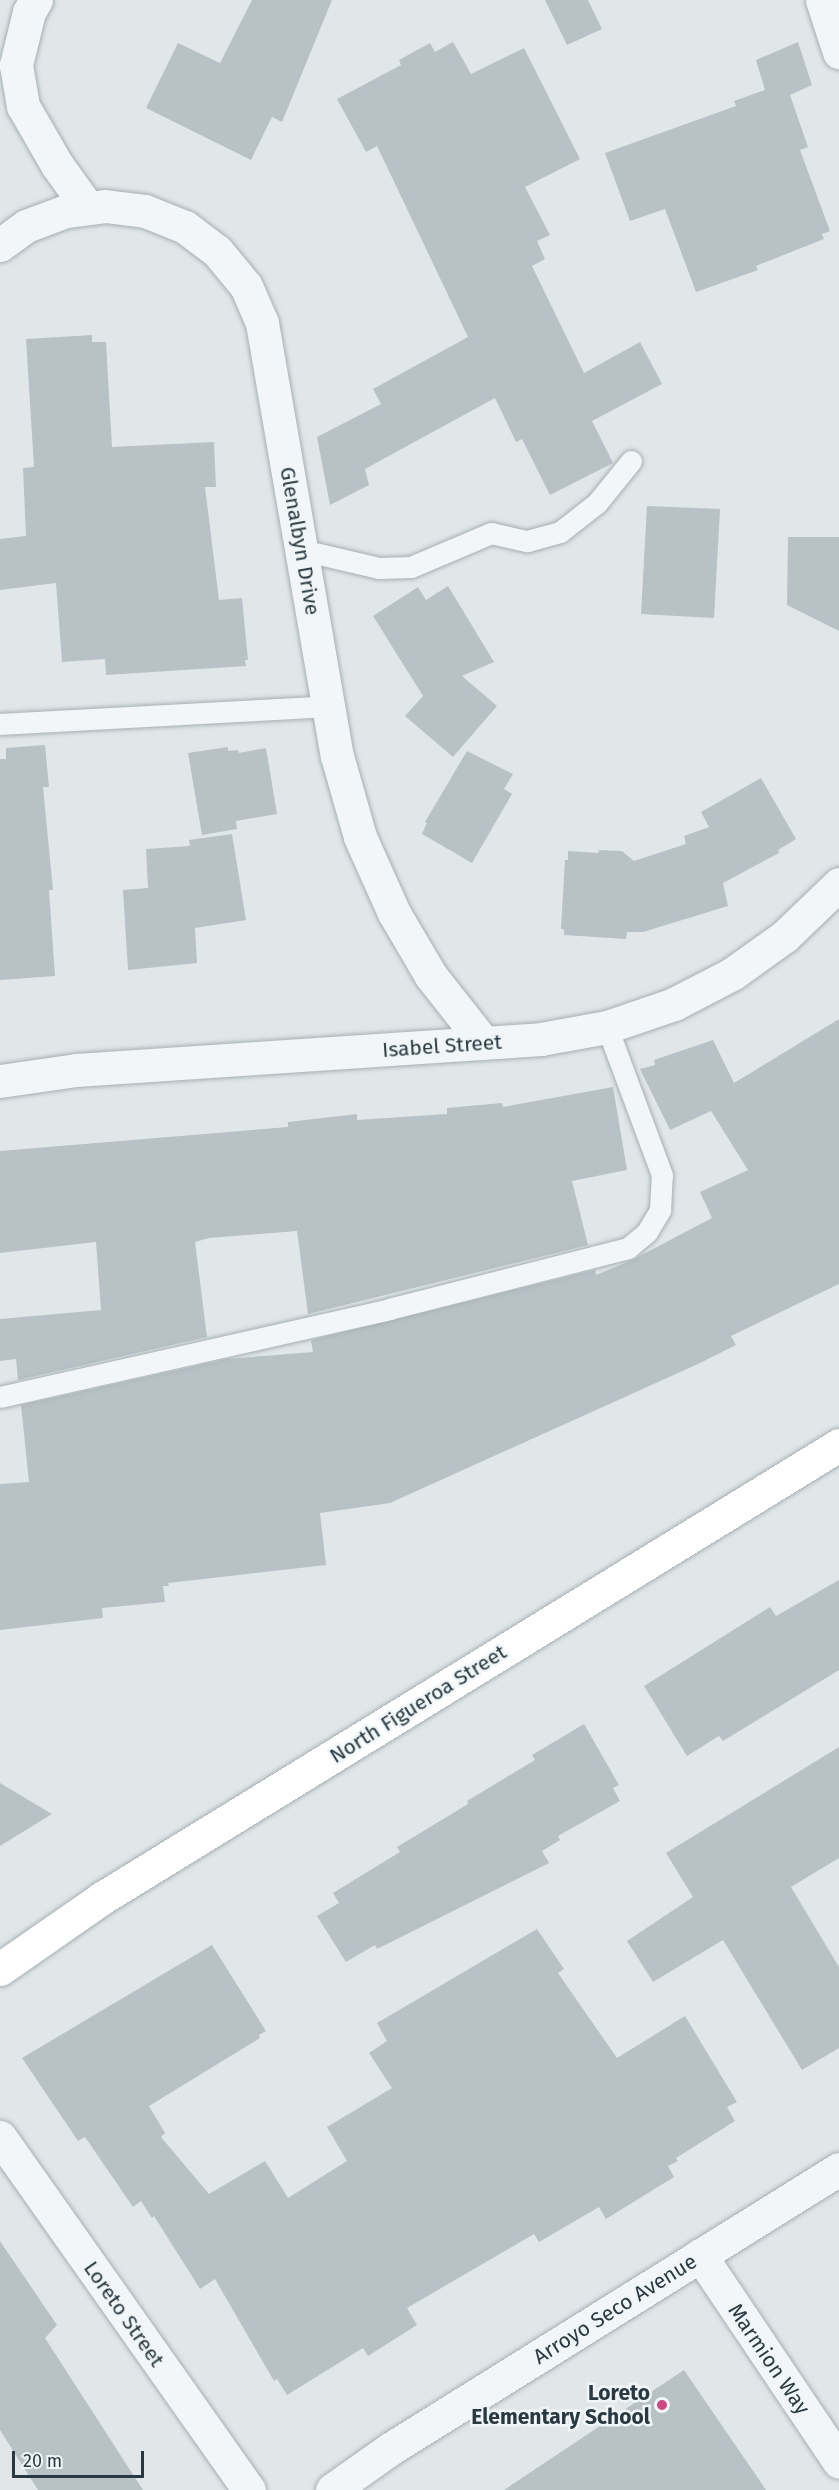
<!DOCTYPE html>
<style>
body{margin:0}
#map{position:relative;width:839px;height:2490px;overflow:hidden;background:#e1e7e9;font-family:"Fira Sans",sans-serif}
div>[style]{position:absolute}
.building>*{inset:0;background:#b8c1c6}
.roads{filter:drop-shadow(0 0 2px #a6afb3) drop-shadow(0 0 2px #a6afb3)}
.service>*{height:21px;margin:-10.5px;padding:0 10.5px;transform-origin:10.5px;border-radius:10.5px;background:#f3f6f8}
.minor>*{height:33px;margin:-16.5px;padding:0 16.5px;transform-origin:16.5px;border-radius:16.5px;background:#f3f6f8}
.secondary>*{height:33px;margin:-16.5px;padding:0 16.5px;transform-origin:16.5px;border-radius:16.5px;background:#fff}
.dots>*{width:16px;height:16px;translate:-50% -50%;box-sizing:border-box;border:3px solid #f0f5f7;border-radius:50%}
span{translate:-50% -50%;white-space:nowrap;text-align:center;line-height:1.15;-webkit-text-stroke:5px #f0f5f7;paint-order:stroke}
.street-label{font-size:21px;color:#293941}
.poi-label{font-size:21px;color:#293941;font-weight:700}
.right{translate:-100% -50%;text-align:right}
.scale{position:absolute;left:12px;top:2451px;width:132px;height:27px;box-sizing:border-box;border:3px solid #293941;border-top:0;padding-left:8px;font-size:18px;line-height:21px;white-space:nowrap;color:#293941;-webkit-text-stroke:4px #f0f5f7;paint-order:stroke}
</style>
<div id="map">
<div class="building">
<div style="clip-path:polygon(252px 0,332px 0,282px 122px,272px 117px,251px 160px,146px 108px,178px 43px,220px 63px)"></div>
<div style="clip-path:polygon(545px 0,588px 0,602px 29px,567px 45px)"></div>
<div style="clip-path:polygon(453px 42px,471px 74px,524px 48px,580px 159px,525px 187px,550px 235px,537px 241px,545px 259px,532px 266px,584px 373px,640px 342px,662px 384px,592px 421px,613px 463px,550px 495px,522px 439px,516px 442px,495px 398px,365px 469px,369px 485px,330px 505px,317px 437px,381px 404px,373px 389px,468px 337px,377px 146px,366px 152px,337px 99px,401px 65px,399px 60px,430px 43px,435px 52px)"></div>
<div style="clip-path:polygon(798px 42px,812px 85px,790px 95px,808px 147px,800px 150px,830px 231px,822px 234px,824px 239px,756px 266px,758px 270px,696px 292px,665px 209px,630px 221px,605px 153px,736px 106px,734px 101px,765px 90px,756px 60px)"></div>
<div style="clip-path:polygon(92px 335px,92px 342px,106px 342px,112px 447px,214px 442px,216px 487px,205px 487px,219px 600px,242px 598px,248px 660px,245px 660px,246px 666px,106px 675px,105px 659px,62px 662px,56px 583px,0 590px,0 539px,26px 536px,23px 468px,34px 467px,26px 339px)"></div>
<div style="clip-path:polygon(647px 506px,720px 509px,714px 618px,641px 614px)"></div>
<div style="clip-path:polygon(788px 537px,839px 537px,839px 631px,787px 605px)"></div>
<div style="clip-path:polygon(448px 586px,494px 662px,462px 676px,497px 706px,453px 757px,405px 716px,423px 696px,373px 616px,418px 587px,426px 600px)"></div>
<div style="clip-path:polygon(45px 745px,49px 787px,43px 787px,53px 890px,49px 890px,55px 976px,0 980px,0 759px,6px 759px,6px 748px)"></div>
<div style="clip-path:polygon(228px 747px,228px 751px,238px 750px,239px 753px,266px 748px,277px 814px,236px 821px,237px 829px,202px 835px,188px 753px)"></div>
<div style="clip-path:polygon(467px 751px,513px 774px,504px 789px,512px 794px,472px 863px,422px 834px,427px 823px,425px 822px)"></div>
<div style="clip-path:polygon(761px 778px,796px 839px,778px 850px,779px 853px,723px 883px,728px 906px,643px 932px,627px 932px,626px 939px,564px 935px,564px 929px,561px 929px,565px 860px,568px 860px,568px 851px,598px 853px,599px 850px,622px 851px,634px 861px,686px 844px,684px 836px,709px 827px,701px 812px)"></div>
<div style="clip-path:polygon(232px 834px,246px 920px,195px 928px,197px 963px,128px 970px,123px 890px,148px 888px,146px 849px,190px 846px,189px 840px)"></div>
<div style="clip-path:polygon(839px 1019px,839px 1284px,731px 1336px,736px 1345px,698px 1364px,390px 1503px,320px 1513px,326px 1565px,168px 1583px,169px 1586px,163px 1586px,165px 1602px,102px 1608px,103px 1618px,0 1630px,0 1484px,29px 1482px,21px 1405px,227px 1359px,313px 1352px,311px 1340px,595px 1270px,596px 1275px,632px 1260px,712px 1218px,700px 1192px,748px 1170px,711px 1111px,670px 1130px,640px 1069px,655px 1065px,654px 1060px,713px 1040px,734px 1083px)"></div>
<div style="clip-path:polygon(613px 1087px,627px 1170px,572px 1181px,588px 1245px,308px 1314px,297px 1231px,209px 1238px,195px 1242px,207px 1337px,18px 1380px,16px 1359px,0 1361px,0 1319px,101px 1310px,96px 1242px,0 1253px,0 1151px,288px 1127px,288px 1122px,357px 1114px,357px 1120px,447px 1114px,447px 1108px,502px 1103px,503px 1107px)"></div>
<div style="clip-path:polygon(839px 1580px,839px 1670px,723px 1741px,719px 1736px,687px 1756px,644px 1686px,770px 1607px,776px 1616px)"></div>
<div style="clip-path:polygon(584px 1724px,619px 1785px,613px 1788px,620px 1801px,558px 1836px,560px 1840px,542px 1851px,549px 1863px,377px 1949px,375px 1945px,346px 1962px,317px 1916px,339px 1903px,333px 1893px,400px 1852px,397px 1847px,468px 1804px,467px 1801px,535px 1760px,532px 1755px)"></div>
<div style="clip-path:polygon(839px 1747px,839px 1858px,791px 1887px,839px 1967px,839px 2048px,802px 2070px,723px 1940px,653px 1982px,627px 1941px,693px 1897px,666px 1853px)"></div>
<div style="clip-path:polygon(0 1783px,52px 1814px,0 1846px)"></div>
<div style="clip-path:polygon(537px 1929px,564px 1969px,558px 1973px,617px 2058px,685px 2016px,737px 2102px,727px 2107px,735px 2121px,676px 2158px,678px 2161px,668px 2166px,674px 2177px,606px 2219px,599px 2207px,539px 2242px,534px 2234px,407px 2308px,417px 2325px,368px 2356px,363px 2348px,287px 2395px,277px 2379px,274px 2381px,215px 2279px,200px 2289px,154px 2216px,152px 2218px,141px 2201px,133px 2207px,85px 2137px,78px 2141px,22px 2058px,212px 1945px,266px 2031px,259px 2035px,260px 2038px,149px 2106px,165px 2133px,161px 2137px,209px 2194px,265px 2161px,288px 2198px,347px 2161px,327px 2127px,392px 2088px,369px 2053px,387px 2041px,377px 2023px)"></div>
<div style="clip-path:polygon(0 2241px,57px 2325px,45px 2338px,143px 2490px,38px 2490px,0 2430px)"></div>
<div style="clip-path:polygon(684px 2370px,766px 2490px,504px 2490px)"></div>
</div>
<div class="roads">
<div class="service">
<div style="left:302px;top:550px;width:79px;rotate:13.2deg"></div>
<div style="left:379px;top:568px;width:32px;rotate:-2deg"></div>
<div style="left:411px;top:567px;width:87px;rotate:-23deg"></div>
<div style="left:491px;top:533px;width:37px;rotate:13deg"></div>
<div style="left:527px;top:541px;width:34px;rotate:-15deg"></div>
<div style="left:560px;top:532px;width:47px;rotate:-38.1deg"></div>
<div style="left:597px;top:503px;width:54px;rotate:-51deg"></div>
<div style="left:0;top:724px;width:329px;rotate:-3.1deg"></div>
<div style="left:0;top:1397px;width:399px;rotate:-12.7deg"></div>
<div style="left:389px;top:1309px;width:247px;rotate:-14.3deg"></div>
<div style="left:628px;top:1248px;width:25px;rotate:-40deg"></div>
<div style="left:647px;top:1232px;width:26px;rotate:-59deg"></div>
<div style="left:660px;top:1210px;width:35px;rotate:-87deg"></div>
<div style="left:662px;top:1175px;width:158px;rotate:-110.4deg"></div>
</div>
<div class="minor">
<div style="left:36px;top:0;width:14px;rotate:120deg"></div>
<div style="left:29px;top:12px;width:55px;rotate:103.8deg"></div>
<div style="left:16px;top:65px;width:42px;rotate:80.3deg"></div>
<div style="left:23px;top:106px;width:68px;rotate:60deg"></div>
<div style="left:57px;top:165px;width:53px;rotate:54.2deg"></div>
<div style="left:822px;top:0;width:55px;rotate:71.9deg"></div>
<div style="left:0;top:245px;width:32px;rotate:-36deg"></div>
<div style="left:26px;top:226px;width:43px;rotate:-20.6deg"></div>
<div style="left:66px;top:211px;width:39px;rotate:-7deg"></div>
<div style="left:105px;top:206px;width:40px;rotate:7.1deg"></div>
<div style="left:145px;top:211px;width:43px;rotate:21.8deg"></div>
<div style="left:185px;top:227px;width:40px;rotate:37deg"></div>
<div style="left:217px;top:251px;width:45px;rotate:50.4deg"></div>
<div style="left:246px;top:286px;width:40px;rotate:66.6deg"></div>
<div style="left:262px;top:323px;width:439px;rotate:80.2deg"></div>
<div style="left:337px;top:756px;width:84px;rotate:74.1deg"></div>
<div style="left:360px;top:837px;width:83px;rotate:65.9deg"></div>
<div style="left:394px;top:913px;width:73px;rotate:59.6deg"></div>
<div style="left:431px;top:976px;width:85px;rotate:51.7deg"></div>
<div style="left:0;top:1081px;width:77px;rotate:-8.2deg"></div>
<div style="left:76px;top:1070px;width:466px;rotate:-3.8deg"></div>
<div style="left:541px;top:1039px;width:67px;rotate:-10.3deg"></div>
<div style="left:607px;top:1027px;width:71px;rotate:-18.9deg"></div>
<div style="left:674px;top:1004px;width:65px;rotate:-27.3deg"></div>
<div style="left:732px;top:974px;width:65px;rotate:-35.6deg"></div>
<div style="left:785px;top:936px;width:75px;rotate:-43.9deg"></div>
<div style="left:0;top:2137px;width:432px;rotate:54.8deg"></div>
<div style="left:700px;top:2255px;width:249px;rotate:56.1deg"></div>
<div style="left:332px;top:2490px;width:71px;rotate:-35.3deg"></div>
<div style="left:390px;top:2449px;width:529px;rotate:-31.95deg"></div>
</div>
<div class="secondary">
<div style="left:0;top:1969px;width:124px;rotate:-34.8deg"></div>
<div style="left:102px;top:1898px;width:865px;rotate:-31.58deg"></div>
</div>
</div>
<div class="dots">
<div style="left:662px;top:2405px;background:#cc4883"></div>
</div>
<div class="street-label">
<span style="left:300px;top:541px;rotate:80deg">Glenalbyn Drive</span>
<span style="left:442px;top:1046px;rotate:-4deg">Isabel Street</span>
<span style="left:418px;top:1704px;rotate:-32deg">North Figueroa Street</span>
<span style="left:615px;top:2309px;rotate:-32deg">Arroyo Seco Avenue</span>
<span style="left:124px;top:2314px;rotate:55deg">Loreto Street</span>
<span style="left:769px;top:2359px;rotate:56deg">Marmion Way</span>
</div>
<div class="poi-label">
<span class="right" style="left:650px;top:2405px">Loreto<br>Elementary School</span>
</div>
<div class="scale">20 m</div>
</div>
